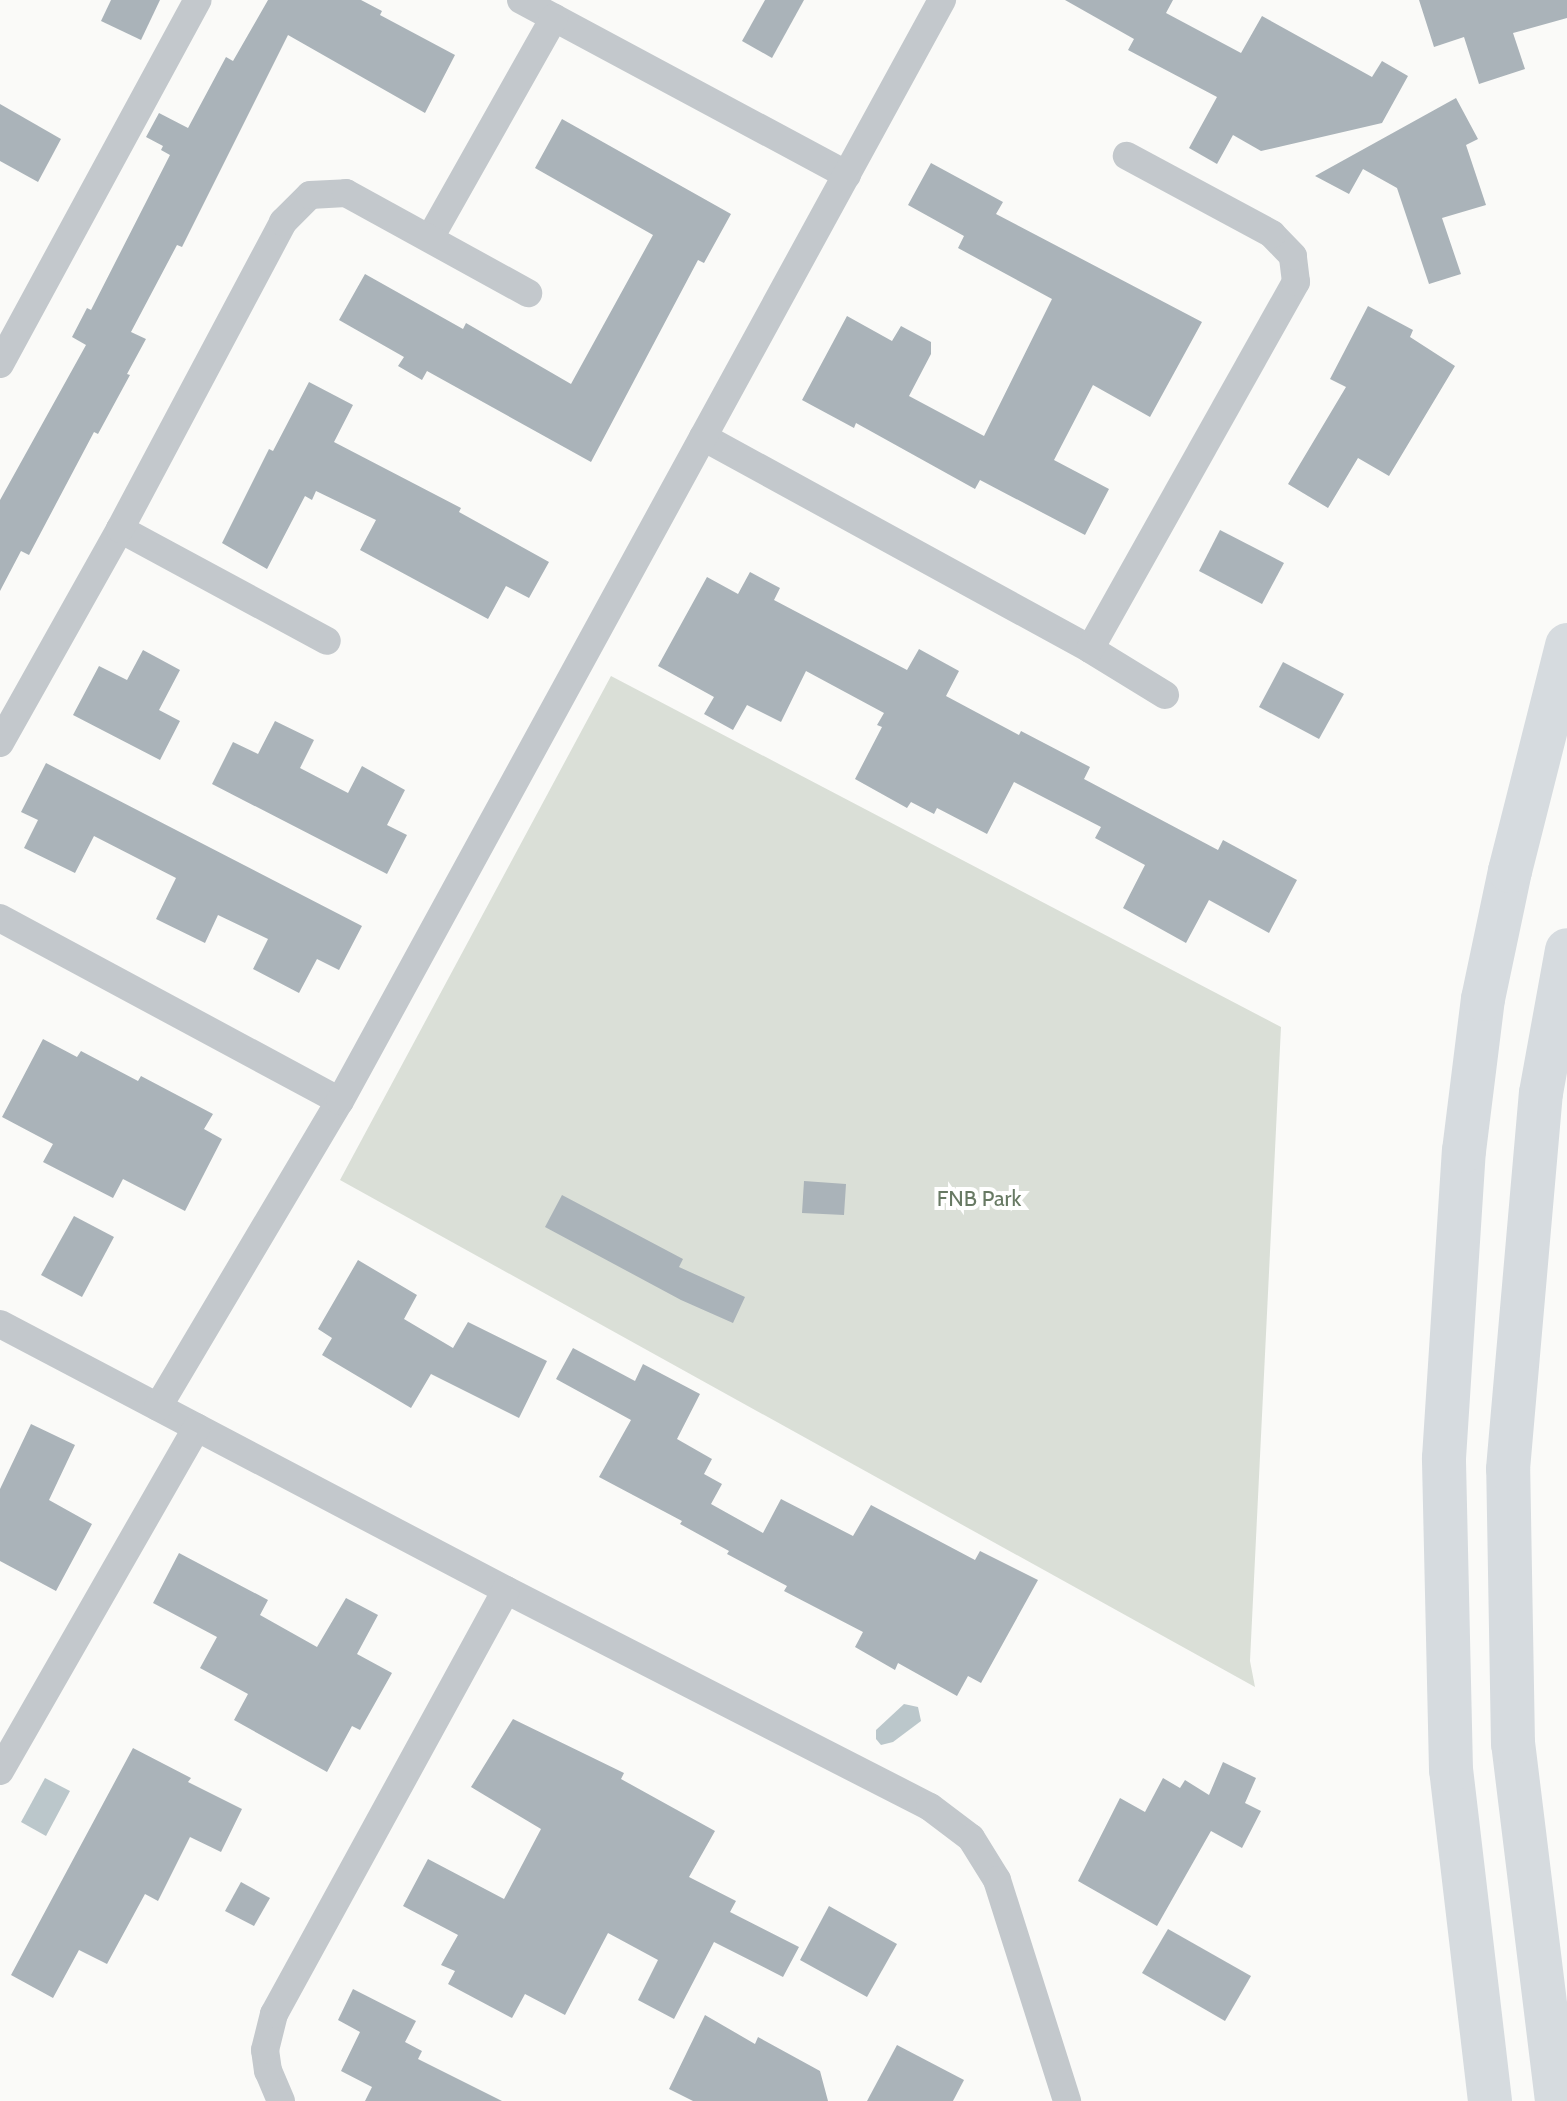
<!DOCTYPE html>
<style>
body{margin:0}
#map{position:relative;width:1567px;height:2101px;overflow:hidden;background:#fafaf8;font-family:Cabin,sans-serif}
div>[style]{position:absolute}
.green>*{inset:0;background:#dadfd7}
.water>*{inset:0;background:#bbc7cb}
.building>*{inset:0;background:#aab3b9}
.minor>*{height:28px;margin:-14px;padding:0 14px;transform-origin:14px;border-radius:14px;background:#c3c8cc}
.primary>*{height:44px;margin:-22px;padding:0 22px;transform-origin:22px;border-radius:22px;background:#d6dbdf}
span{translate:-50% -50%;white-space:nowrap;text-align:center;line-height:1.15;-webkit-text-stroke:8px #fff;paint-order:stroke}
.park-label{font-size:22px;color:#687a64}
</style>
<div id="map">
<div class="green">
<div style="clip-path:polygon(611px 676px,1281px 1027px,1250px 1661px,1255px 1687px,340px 1180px)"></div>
</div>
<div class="water">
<div style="clip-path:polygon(904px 1704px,918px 1707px,921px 1721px,893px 1742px,881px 1745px,876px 1739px,876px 1730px)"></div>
<div style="clip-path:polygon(45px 1778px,70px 1791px,46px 1836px,21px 1822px)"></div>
</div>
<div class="building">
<div style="clip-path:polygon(111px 0,160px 0,141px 40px,101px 21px)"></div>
<div style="clip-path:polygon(268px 0,361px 0,382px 11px,380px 15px,455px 55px,425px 113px,288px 35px,182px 247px,177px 245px,131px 332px,146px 339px,127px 374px,130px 375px,98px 434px,94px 432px,29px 555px,21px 551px,0 591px,0 500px,86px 345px,72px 337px,87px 308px,91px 310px,170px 155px,161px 150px,163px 146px,146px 137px,159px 113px,188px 128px,226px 57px,233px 61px)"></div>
<div style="clip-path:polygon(765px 0,804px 0,772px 58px,742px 41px)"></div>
<div style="clip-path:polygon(1065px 0,1173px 0,1166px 13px,1241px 53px,1262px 16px,1372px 77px,1382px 61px,1408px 76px,1382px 123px,1261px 151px,1233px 135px,1217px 164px,1189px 148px,1217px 97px,1128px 50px,1134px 39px)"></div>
<div style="clip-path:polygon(1419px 0,1567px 0,1567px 18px,1513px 33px,1525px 69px,1479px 84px,1464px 37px,1434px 47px)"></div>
<div style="clip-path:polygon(1456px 98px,1478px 139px,1466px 145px,1486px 205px,1442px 218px,1461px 274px,1429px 284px,1397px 188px,1363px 169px,1349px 194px,1315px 176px)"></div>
<div style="clip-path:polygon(0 104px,61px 139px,38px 182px,0 161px)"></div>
<div style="clip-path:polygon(562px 119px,731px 214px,704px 263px,698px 260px,591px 462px,427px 371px,422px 380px,398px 366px,404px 357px,339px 320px,365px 274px,463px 329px,466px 323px,571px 384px,653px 235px,535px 168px)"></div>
<div style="clip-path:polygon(931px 163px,1003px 202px,996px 214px,1202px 322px,1150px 417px,1093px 385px,1054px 460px,1109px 489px,1085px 535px,980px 480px,975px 489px,856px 423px,854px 428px,802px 400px,847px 316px,892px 341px,901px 326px,931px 342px,931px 354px,909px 396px,984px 436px,1052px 299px,958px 248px,964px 236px,908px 205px)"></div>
<div style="clip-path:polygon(1368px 306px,1413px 330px,1410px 337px,1455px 366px,1389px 476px,1358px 458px,1328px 508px,1288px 484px,1346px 387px,1330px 379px)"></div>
<div style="clip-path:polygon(309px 382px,353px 405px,334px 442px,461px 508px,459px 512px,549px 562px,529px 598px,506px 586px,488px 619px,360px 550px,376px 520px,316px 491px,312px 500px,305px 496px,267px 569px,222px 543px,269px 449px,273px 451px)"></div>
<div style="clip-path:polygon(1220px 530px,1284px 563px,1262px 604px,1199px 571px)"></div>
<div style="clip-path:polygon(750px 572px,780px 588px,774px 600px,907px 670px,919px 649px,959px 671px,946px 696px,1019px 735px,1021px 731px,1090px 767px,1084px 779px,1218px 850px,1223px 840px,1297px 880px,1269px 933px,1209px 900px,1186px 943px,1123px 908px,1145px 865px,1095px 838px,1101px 827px,1014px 782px,987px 834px,937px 808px,934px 814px,911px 802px,907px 808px,855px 779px,882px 727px,877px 725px,884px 713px,806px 671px,781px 722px,747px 705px,733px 730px,704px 714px,714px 697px,658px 666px,707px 577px,738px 594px)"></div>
<div style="clip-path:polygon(143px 650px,180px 670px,159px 710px,180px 721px,160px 760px,73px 715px,99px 666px,127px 680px)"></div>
<div style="clip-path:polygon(1283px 662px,1344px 694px,1319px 739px,1259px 707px)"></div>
<div style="clip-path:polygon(275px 721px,314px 740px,300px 768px,348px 793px,362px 766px,405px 790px,387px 825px,407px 835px,387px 874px,212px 784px,233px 742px,258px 754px)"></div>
<div style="clip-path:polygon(46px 763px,362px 926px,339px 970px,317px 959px,299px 993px,253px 969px,268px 939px,218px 915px,205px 943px,156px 919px,176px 878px,94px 836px,75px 873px,24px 848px,38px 820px,21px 812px)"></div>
<div style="clip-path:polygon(43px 1039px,77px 1057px,81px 1051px,138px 1081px,141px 1076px,213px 1114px,204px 1129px,222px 1139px,185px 1211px,123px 1179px,113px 1198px,43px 1162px,53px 1144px,2px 1117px)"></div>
<div style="clip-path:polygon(804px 1181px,846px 1184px,844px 1215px,802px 1213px)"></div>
<div style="clip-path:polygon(562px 1195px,683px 1259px,679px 1267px,745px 1297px,733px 1323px,681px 1300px,545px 1227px)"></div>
<div style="clip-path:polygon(74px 1216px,114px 1237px,82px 1297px,41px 1275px)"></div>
<div style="clip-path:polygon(358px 1260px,417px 1295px,404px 1319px,453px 1348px,468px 1322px,547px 1361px,519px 1418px,431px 1374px,411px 1408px,322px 1355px,332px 1338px,318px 1329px)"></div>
<div style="clip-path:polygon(573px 1348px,635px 1381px,643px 1364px,700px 1394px,677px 1439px,712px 1459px,704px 1474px,722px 1484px,711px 1504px,763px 1533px,781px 1499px,853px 1536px,871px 1505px,975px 1560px,980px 1551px,1038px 1580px,981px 1683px,968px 1676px,957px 1696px,898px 1663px,895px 1670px,855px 1647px,863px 1632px,784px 1591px,787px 1586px,727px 1554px,729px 1551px,680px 1524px,682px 1521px,599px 1477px,631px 1420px,556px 1379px)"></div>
<div style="clip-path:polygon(31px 1424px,75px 1445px,49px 1500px,92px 1524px,56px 1591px,0 1561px,0 1489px)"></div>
<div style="clip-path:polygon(179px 1553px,268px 1600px,260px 1615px,317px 1647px,346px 1598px,378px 1615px,357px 1654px,392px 1673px,360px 1730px,352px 1726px,327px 1772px,234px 1720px,248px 1694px,200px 1668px,217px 1637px,153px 1603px)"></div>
<div style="clip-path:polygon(513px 1719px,624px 1773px,621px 1779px,715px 1831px,689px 1877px,736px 1901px,730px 1912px,799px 1947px,783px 1977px,714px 1942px,674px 2019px,638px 2000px,658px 1960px,608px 1933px,565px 2015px,525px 1994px,512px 2018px,448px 1984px,455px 1971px,441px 1965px,458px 1935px,403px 1906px,428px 1859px,504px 1899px,541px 1829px,471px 1787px)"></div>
<div style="clip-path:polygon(133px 1748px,191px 1778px,188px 1782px,242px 1809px,221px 1852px,190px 1837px,158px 1901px,145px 1894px,107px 1964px,79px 1950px,53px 1998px,11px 1975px)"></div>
<div style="clip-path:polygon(1223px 1762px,1256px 1778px,1245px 1803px,1261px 1811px,1242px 1848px,1211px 1831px,1157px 1926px,1078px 1881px,1120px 1798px,1145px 1812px,1163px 1778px,1180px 1788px,1185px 1780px,1209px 1795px)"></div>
<div style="clip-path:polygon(241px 1882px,270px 1898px,254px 1926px,225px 1911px)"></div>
<div style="clip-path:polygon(829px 1906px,897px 1944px,867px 1997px,800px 1960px)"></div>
<div style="clip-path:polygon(1168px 1929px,1251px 1976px,1225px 2021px,1142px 1973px)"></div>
<div style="clip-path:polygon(353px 1989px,416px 2021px,405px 2042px,422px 2051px,418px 2059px,502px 2101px,365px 2101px,372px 2087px,341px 2071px,360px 2032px,338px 2020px)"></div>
<div style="clip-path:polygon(705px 2015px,755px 2044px,758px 2037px,820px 2071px,828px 2101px,693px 2101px,669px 2089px)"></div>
<div style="clip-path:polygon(897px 2045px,964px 2080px,953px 2101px,867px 2101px)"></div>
</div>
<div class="minor">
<div style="left:521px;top:0;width:370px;rotate:28.2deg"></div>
<div style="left:430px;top:238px;width:253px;rotate:-60.6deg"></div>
<div style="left:0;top:364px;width:414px;rotate:-61.5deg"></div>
<div style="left:703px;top:437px;width:441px;rotate:28.7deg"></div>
<div style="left:1090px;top:649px;width:88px;rotate:31.5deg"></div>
<div style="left:120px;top:529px;width:235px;rotate:28.4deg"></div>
<div style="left:1090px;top:649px;width:421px;rotate:-60.7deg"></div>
<div style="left:1296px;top:282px;width:26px;rotate:-97deg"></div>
<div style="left:1293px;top:256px;width:30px;rotate:-134deg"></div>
<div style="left:1272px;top:234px;width:165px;rotate:-151.7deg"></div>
<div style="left:0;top:743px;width:245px;rotate:-60.7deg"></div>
<div style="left:120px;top:529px;width:348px;rotate:-62deg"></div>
<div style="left:283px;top:222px;width:38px;rotate:-45deg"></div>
<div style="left:310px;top:195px;width:36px;rotate:-3deg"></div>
<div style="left:346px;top:193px;width:208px;rotate:28.8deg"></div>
<div style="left:0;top:918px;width:386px;rotate:28.3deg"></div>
<div style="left:0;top:1324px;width:572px;rotate:27.73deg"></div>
<div style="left:506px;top:1590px;width:476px;rotate:27.1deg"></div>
<div style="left:930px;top:1807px;width:51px;rotate:37.1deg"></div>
<div style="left:971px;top:1838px;width:49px;rotate:58.2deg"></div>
<div style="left:997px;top:1880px;width:232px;rotate:72.4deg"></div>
<div style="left:158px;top:1407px;width:356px;rotate:-59.3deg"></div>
<div style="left:340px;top:1101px;width:1255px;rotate:-61.33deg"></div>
<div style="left:0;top:1771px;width:396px;rotate:-60.2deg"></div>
<div style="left:281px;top:2101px;width:33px;rotate:-113deg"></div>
<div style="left:268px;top:2071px;width:21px;rotate:-98deg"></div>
<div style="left:265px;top:2050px;width:37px;rotate:-76deg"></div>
<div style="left:274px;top:2014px;width:483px;rotate:-61.3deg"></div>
</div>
<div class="primary">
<div style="left:1490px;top:2101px;width:333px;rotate:-96.7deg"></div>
<div style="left:1451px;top:1770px;width:312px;rotate:-91.3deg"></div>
<div style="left:1444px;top:1458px;width:308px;rotate:-86.3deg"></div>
<div style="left:1464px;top:1151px;width:153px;rotate:-82.9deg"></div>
<div style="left:1483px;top:999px;width:131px;rotate:-78.1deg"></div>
<div style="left:1510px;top:871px;width:233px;rotate:-75.8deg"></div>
<div style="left:1557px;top:2101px;width:360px;rotate:-97deg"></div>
<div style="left:1513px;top:1744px;width:275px;rotate:-91deg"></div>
<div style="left:1508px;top:1469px;width:377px;rotate:-85deg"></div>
<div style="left:1541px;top:1093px;width:145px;rotate:-79.7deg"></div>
</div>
<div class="park-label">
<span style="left:979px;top:1199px">FNB Park</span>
</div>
</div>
